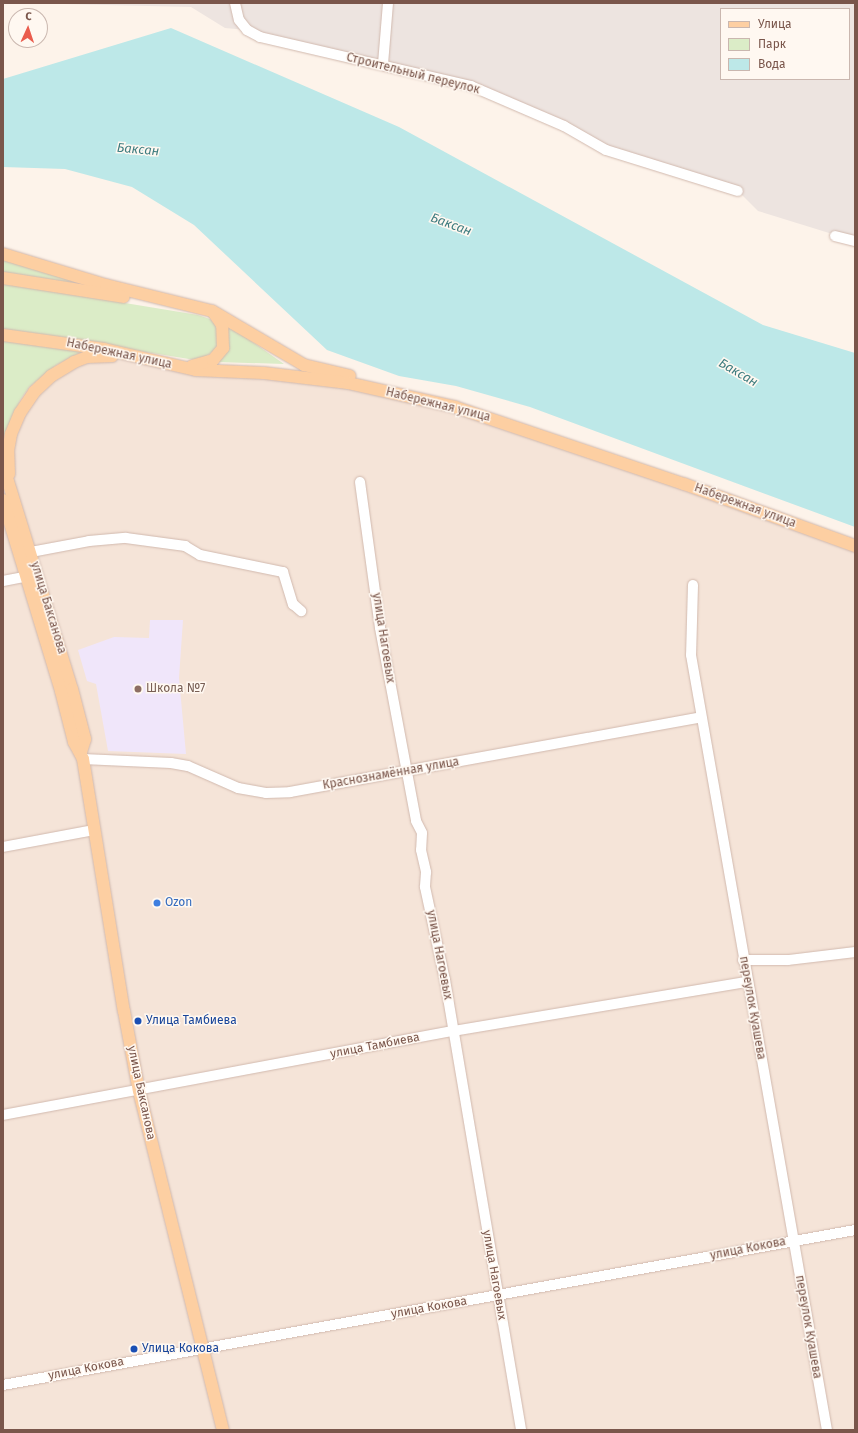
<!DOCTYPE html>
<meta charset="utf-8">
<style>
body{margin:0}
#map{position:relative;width:858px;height:1433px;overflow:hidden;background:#fdf3ea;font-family:"Fira Sans",sans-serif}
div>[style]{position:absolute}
.residential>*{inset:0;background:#f5e4d8}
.industrial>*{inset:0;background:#ede4e0}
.education>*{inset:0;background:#f0e6fa}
.green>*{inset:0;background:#dbecc7}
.water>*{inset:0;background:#bde8e8}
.roads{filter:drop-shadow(0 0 1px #d1b9ae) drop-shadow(0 0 1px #d1b9ae)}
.minor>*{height:10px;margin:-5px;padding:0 5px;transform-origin:5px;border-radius:5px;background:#fff}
.major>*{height:12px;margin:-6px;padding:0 6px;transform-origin:6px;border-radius:6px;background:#fdcfa2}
.dots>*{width:11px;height:11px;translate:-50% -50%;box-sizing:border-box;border:2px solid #fff8f1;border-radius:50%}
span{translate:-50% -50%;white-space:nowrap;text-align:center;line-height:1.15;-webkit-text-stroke:3px #fff8f1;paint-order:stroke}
.street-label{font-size:12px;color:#7a564b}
.education-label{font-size:12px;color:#785e54}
.left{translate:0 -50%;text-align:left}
.shop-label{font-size:12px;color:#366cbe}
.transit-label{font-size:12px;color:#164399}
.water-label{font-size:13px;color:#3e7c7f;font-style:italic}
.frame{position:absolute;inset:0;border:4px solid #7a564b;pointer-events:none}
.legend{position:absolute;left:720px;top:8px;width:130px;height:72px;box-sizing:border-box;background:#fff8f1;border:1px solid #cab7af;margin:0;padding:5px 7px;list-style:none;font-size:12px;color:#7a564b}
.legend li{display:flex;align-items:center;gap:8px;height:20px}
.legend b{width:20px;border:1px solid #cab7af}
.north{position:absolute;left:8px;top:8px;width:40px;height:40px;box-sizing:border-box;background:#fff8f1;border:1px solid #cab7af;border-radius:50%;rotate:3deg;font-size:11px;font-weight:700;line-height:16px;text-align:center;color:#7a564b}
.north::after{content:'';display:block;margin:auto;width:14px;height:18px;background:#ea5c4d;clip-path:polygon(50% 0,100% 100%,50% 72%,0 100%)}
</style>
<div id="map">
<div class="residential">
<div style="clip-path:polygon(3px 335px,145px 359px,264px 373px,416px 399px,855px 546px,855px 1430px,3px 1430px)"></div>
</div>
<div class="industrial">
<div style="clip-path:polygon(evenodd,21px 3px,855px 3px,855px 241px,758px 211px,738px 191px,606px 150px,471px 86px,247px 30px,225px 28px,191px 7px,21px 3px,721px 9px,849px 9px,849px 79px,721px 79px,721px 9px)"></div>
</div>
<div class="education">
<div style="clip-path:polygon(150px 620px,183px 620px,179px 678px,186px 754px,108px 751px,96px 684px,87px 681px,78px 650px,114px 637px,149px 638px)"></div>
</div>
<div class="green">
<div style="clip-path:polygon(3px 258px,106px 289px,3px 272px)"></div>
<div style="clip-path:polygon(3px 283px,198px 315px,210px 319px,217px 326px,219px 337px,216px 349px,201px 360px,189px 359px,3px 329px)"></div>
<div style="clip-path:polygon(228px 327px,231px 327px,284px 364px,218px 362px,227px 349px)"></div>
<div style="clip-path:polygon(3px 339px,85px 350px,56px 365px,29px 387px,20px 400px,6px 435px,3px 435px)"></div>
</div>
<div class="water">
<div style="clip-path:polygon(171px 28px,399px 127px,763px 325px,855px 353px,855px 527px,530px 407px,456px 386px,399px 376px,327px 350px,194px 225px,132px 187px,65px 169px,3px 167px,3px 79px)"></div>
</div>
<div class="roads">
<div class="minor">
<div style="left:235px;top:3px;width:17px;rotate:77deg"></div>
<div style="left:239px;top:20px;width:13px;rotate:51deg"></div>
<div style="left:247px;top:30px;width:15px;rotate:28deg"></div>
<div style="left:260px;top:37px;width:217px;rotate:13.1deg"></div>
<div style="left:471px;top:86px;width:101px;rotate:23.3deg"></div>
<div style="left:564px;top:126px;width:48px;rotate:29.7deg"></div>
<div style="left:606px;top:150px;width:138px;rotate:17.3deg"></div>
<div style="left:383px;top:64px;width:61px;rotate:-85.3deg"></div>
<div style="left:835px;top:236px;width:21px;rotate:14deg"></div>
<div style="left:360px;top:482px;width:147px;rotate:82.2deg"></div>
<div style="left:380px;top:628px;width:196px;rotate:79.4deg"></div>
<div style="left:416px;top:821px;width:13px;rotate:63deg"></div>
<div style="left:422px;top:833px;width:17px;rotate:93deg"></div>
<div style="left:421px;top:850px;width:23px;rotate:77deg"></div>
<div style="left:426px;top:872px;width:15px;rotate:94deg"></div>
<div style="left:425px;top:887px;width:95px;rotate:77.9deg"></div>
<div style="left:445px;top:980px;width:456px;rotate:80.4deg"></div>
<div style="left:31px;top:552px;width:59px;rotate:-10.7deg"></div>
<div style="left:89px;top:541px;width:37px;rotate:-5deg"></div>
<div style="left:126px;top:538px;width:60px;rotate:7.7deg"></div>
<div style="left:185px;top:546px;width:17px;rotate:31deg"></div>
<div style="left:200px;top:555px;width:85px;rotate:11.6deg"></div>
<div style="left:283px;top:572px;width:34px;rotate:73deg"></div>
<div style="left:293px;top:604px;width:11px;rotate:41deg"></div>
<div style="left:3px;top:581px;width:31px;rotate:-11deg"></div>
<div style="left:693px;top:585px;width:70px;rotate:91.6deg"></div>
<div style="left:691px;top:655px;width:787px;rotate:80.05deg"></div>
<div style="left:83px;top:759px;width:88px;rotate:2.6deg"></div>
<div style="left:171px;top:763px;width:17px;rotate:10deg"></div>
<div style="left:188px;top:766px;width:55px;rotate:23.7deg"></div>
<div style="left:238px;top:788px;width:28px;rotate:10deg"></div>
<div style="left:266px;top:793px;width:24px;rotate:-2deg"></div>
<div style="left:290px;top:792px;width:418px;rotate:-10.3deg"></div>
<div style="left:3px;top:847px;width:93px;rotate:-10.6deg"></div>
<div style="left:743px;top:960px;width:45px"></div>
<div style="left:788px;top:960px;width:67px;rotate:-6.8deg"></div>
<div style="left:3px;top:1115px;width:458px;rotate:-10.6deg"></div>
<div style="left:453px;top:1031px;width:298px;rotate:-9.5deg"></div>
<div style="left:3px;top:1385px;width:866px;rotate:-10.31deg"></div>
</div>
<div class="major">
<div style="left:3px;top:254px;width:108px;rotate:16.8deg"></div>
<div style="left:106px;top:285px;width:109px;rotate:13.8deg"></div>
<div style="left:212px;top:311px;width:107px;rotate:30.4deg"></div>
<div style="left:304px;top:365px;width:47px;rotate:13.4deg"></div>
<div style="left:3px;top:278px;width:122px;rotate:8.9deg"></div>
<div style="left:3px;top:335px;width:102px;rotate:7.9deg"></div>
<div style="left:104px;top:349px;width:94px;rotate:12.9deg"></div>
<div style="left:196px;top:370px;width:68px;rotate:2.5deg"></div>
<div style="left:264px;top:373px;width:85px;rotate:6.8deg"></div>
<div style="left:348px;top:383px;width:110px;rotate:12.6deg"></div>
<div style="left:455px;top:407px;width:242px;rotate:18.6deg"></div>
<div style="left:684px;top:484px;width:182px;rotate:19.9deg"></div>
<div style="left:192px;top:366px;width:22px;rotate:-16deg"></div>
<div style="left:213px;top:360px;width:16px;rotate:-50deg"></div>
<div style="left:223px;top:348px;width:23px;rotate:-92deg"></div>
<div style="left:222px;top:325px;width:14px;rotate:-124deg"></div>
<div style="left:3px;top:465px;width:234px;rotate:72.9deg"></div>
<div style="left:72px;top:689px;width:52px;rotate:75.4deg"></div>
<div style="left:85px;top:739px;width:14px;rotate:107deg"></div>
<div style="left:9px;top:474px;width:23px;rotate:-92deg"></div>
<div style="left:8px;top:451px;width:17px;rotate:-80deg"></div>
<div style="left:11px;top:434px;width:23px;rotate:-67deg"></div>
<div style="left:20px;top:413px;width:25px;rotate:-56deg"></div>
<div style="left:34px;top:392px;width:23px;rotate:-43deg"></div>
<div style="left:51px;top:376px;width:27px;rotate:-31deg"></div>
<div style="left:74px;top:362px;width:14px;rotate:-21deg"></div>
<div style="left:87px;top:357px;width:25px;rotate:-2deg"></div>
<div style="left:3px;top:500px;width:200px;rotate:73.1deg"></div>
<div style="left:61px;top:691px;width:53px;rotate:75.7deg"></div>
<div style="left:74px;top:742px;width:19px;rotate:62deg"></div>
<div style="left:83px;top:759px;width:255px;rotate:80.8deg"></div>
<div style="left:124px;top:1011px;width:81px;rotate:79.4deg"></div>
<div style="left:139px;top:1091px;width:349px;rotate:76.1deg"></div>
</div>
</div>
<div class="dots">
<div style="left:138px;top:689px;background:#8d6e63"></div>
<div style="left:157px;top:903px;background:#3f7fe0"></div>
<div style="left:138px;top:1021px;background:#1a4fb4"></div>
<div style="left:134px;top:1349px;background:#1a4fb4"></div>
</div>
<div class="street-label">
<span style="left:413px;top:74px;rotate:14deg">Строительный переулок</span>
<span style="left:119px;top:354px;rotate:12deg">Набережная улица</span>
<span style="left:438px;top:405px;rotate:14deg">Набережная улица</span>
<span style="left:745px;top:506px;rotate:20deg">Набережная улица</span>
<span style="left:48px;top:608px;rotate:73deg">улица Баксанова</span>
<span style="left:383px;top:638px;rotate:81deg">улица Нагоевых</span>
<span style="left:391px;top:774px;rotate:-10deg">Краснознамённая улица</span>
<span style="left:439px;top:955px;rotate:79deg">улица Нагоевых</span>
<span style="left:752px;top:1008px;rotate:80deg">переулок Куашева</span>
<span style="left:375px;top:1046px;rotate:-11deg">улица Тамбиева</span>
<span style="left:141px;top:1093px;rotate:78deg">улица Баксанова</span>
<span style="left:748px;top:1249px;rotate:-11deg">улица Кокова</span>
<span style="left:494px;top:1275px;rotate:80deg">улица Нагоевых</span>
<span style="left:429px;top:1308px;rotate:-10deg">улица Кокова</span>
<span style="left:808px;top:1327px;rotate:80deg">переулок Куашева</span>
<span style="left:86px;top:1369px;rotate:-11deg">улица Кокова</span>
</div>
<div class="education-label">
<span class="left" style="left:146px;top:689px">Школа №7</span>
</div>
<div class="shop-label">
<span class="left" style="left:165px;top:903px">Ozon</span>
</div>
<div class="transit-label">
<span class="left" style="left:146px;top:1021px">Улица Тамбиева</span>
<span class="left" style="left:142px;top:1349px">Улица Кокова</span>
</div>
<div class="water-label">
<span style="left:138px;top:150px;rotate:5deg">Баксан</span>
<span style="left:451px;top:225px;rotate:20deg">Баксан</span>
<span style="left:738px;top:373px;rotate:30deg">Баксан</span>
</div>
<div class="frame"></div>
<ul class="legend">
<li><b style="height:5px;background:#fdcfa2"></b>Улица</li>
<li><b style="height:11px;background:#dbecc7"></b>Парк</li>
<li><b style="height:11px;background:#bde8e8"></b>Вода</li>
</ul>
<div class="north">С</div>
</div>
